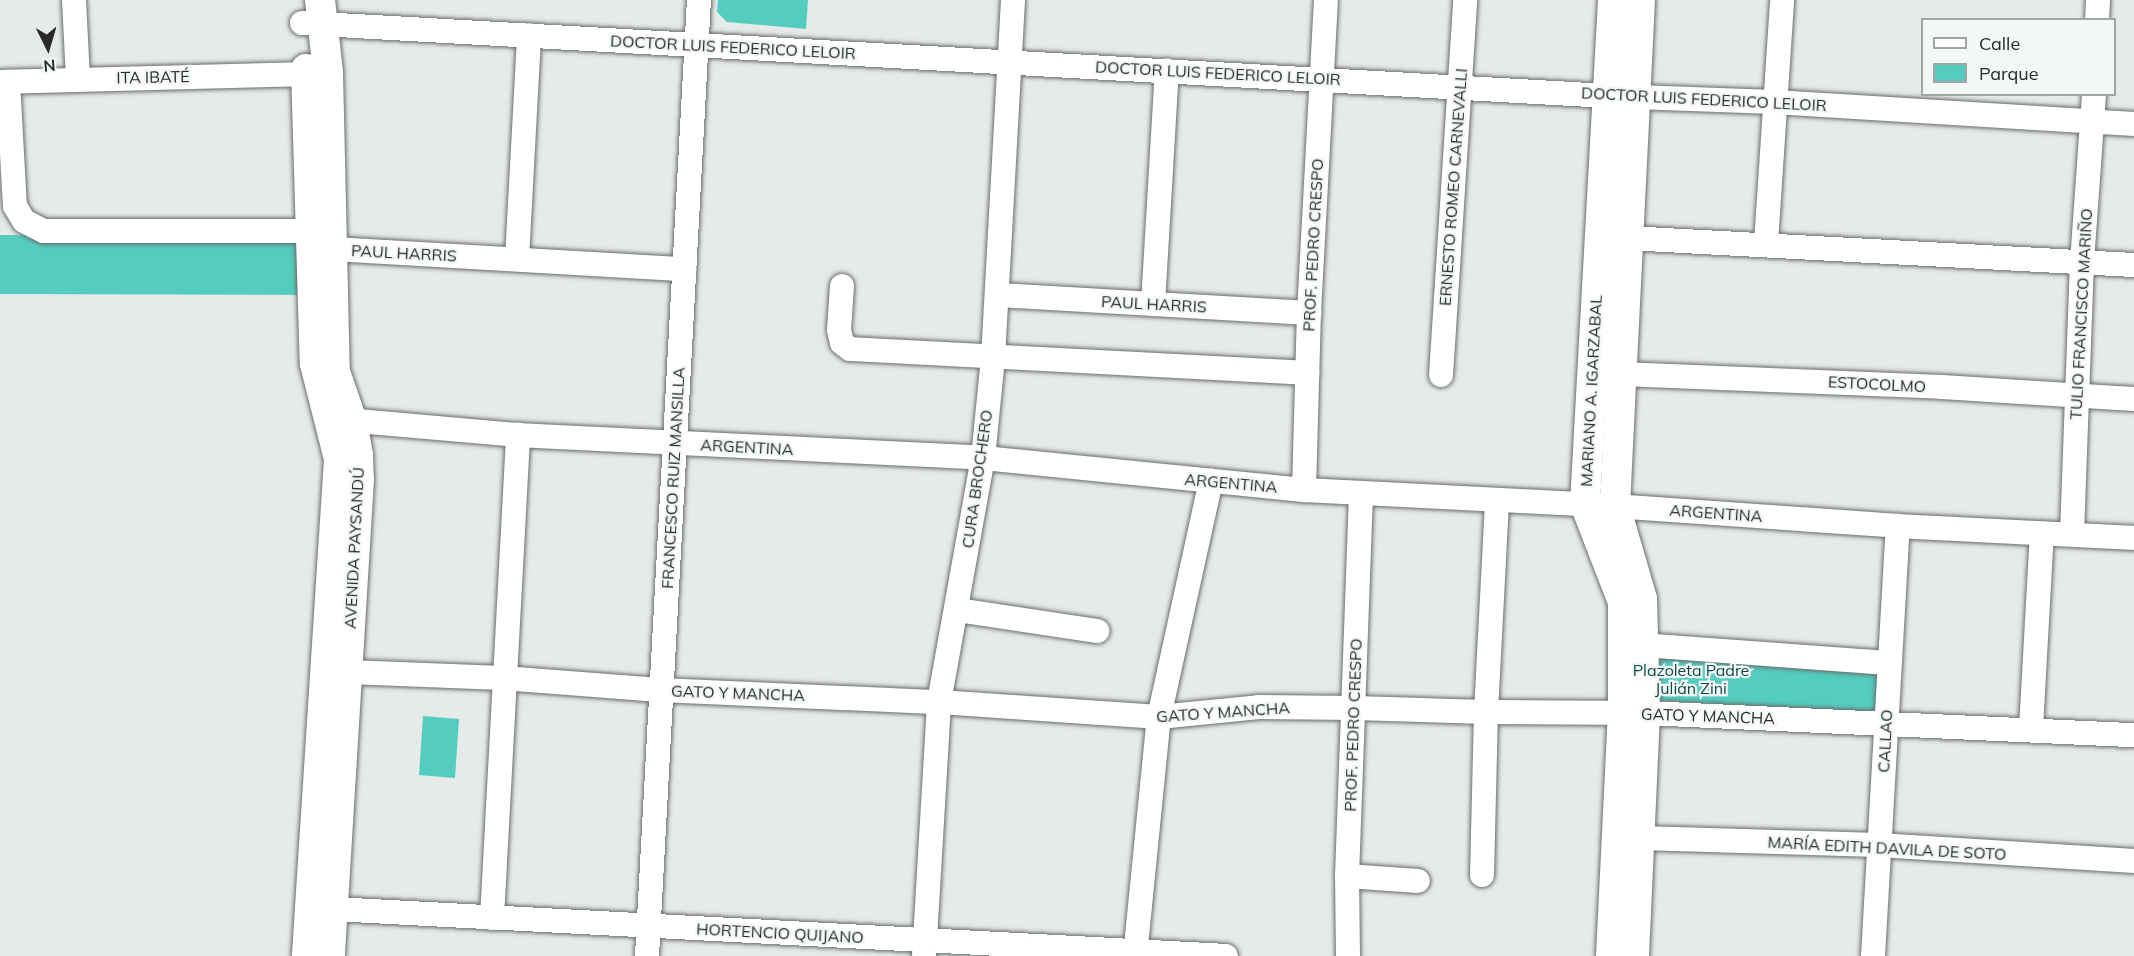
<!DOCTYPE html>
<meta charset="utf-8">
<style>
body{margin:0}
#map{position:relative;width:2134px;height:956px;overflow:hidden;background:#e6eae9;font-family:Mulish,sans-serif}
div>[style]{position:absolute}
.green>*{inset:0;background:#54cdbf}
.roads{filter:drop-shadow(0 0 2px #696d6c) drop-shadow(0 0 2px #696d6c)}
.minor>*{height:24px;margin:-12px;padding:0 12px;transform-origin:12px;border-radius:12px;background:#fff}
.major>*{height:30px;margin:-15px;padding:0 15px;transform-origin:15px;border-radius:15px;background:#fff}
span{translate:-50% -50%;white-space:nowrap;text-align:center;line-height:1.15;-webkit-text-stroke:4.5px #f3f7f7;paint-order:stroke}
.street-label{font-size:16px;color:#282929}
.park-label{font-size:16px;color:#0e4c46}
.legend{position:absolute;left:1921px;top:18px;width:195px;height:78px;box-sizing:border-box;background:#f3f7f7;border:2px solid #a2a5a5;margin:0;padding:8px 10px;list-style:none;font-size:18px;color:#282929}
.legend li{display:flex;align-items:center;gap:12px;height:30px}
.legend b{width:30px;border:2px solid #a2a5a5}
.north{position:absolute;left:18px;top:18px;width:60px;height:60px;-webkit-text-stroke:4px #f3f7f7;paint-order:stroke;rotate:175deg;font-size:16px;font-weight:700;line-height:24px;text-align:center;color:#282929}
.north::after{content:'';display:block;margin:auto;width:21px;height:27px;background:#282929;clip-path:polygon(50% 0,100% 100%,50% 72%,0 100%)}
</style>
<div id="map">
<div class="green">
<div style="clip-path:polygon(718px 0,808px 0,806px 29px,727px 22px,717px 12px)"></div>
<div style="clip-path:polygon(0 235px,299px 237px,301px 295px,0 294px)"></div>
<div style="clip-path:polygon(1653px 654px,1879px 668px,1877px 714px,1653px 700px)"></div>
<div style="clip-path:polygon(423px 716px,459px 719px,455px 778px,419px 775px)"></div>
</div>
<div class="roads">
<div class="minor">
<div style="left:74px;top:0;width:78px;rotate:87.1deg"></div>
<div style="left:2097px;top:20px;width:20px;rotate:-87deg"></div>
<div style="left:302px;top:23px;width:1308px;rotate:3.2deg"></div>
<div style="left:1608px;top:96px;width:166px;rotate:2.1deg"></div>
<div style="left:1774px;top:102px;width:361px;rotate:3.5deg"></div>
<div style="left:0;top:82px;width:307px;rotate:-1.5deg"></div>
<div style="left:8px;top:82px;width:124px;rotate:86.8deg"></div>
<div style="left:15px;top:206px;width:17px;rotate:59deg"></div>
<div style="left:24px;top:221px;width:22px;rotate:27deg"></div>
<div style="left:44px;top:231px;width:266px"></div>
<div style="left:310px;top:231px;width:28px;rotate:39deg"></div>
<div style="left:332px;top:249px;width:353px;rotate:3.3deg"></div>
<div style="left:1627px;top:238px;width:508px;rotate:3.05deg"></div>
<div style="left:1766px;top:243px;width:244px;rotate:-86.2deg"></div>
<div style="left:517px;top:259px;width:224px;rotate:-86.9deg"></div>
<div style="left:842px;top:286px;width:44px;rotate:93.9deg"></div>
<div style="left:839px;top:330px;width:13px;rotate:77deg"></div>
<div style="left:842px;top:343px;width:10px;rotate:37deg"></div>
<div style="left:850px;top:349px;width:458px;rotate:3deg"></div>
<div style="left:998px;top:295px;width:312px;rotate:3.3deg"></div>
<div style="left:1153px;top:304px;width:234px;rotate:-86.6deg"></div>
<div style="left:1621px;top:374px;width:321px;rotate:2.3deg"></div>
<div style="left:1942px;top:387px;width:192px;rotate:3.6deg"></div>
<div style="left:1441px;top:375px;width:376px;rotate:-86.3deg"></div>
<div style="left:335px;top:419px;width:184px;rotate:5deg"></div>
<div style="left:518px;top:435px;width:466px;rotate:2.8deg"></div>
<div style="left:983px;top:458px;width:323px;rotate:5.7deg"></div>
<div style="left:1304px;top:490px;width:281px;rotate:2.9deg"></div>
<div style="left:1585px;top:504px;width:314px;rotate:4deg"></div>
<div style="left:1898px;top:526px;width:236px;rotate:2.9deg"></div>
<div style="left:1304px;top:490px;width:177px;rotate:-88.4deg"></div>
<div style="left:1309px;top:313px;width:313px;rotate:-86.9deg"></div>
<div style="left:2072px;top:534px;width:272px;rotate:-87.9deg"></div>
<div style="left:2082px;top:262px;width:168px;rotate:-85.9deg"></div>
<div style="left:957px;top:610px;width:142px;rotate:8.5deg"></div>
<div style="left:1642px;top:645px;width:248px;rotate:4.2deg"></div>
<div style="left:348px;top:672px;width:155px;rotate:2.2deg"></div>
<div style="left:503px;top:678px;width:157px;rotate:4.4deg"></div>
<div style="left:660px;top:690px;width:279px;rotate:2.5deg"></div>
<div style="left:939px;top:702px;width:221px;rotate:3.9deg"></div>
<div style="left:1159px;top:717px;width:100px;rotate:-5.7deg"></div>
<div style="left:1259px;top:707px;width:96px;rotate:0.6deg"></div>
<div style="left:1355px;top:708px;width:131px;rotate:1.7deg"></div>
<div style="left:1486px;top:712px;width:159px;rotate:0.4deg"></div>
<div style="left:1645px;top:713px;width:489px;rotate:2.6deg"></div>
<div style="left:2031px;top:728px;width:195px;rotate:-86.8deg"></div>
<div style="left:1640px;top:838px;width:239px;rotate:1.7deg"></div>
<div style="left:1879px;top:845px;width:256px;rotate:3.6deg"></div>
<div style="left:1482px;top:875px;width:163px;rotate:-88.6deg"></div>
<div style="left:1486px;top:712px;width:211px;rotate:-87deg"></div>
<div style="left:1347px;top:876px;width:71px;rotate:4deg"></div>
<div style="left:333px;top:909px;width:894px;rotate:3.01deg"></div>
<div style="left:492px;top:918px;width:484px;rotate:-86.9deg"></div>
<div style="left:647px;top:956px;width:957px;rotate:-86.89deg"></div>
<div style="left:924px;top:956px;width:254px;rotate:-86.6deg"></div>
<div style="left:939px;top:702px;width:248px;rotate:-79.8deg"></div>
<div style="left:983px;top:458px;width:100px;rotate:-84.3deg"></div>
<div style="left:993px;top:358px;width:359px;rotate:-86.8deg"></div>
<div style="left:1135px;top:956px;width:240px;rotate:-84.3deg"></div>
<div style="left:1159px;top:717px;width:242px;rotate:-77.6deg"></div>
<div style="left:1348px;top:956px;width:80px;rotate:-90.7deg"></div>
<div style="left:1347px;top:876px;width:383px;rotate:-87.9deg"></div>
<div style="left:1873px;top:956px;width:431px;rotate:-86.7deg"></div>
</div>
<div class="major">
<div style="left:320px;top:0;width:72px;rotate:83.7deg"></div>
<div style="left:328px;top:72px;width:300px;rotate:88.7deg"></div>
<div style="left:335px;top:372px;width:52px;rotate:70.9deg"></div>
<div style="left:352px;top:421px;width:35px;rotate:80deg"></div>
<div style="left:358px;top:455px;width:24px;rotate:88deg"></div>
<div style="left:359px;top:479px;width:478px;rotate:93.5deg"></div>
<div style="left:306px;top:69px;width:295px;rotate:88.3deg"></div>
<div style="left:315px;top:364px;width:98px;rotate:75.8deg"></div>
<div style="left:339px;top:459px;width:498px;rotate:93.7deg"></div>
<div style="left:1611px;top:956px;width:243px;rotate:-87.2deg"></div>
<div style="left:1623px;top:713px;width:111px;rotate:-90deg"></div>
<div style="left:1623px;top:602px;width:105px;rotate:-111.2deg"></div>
<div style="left:1585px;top:504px;width:505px;rotate:-86.82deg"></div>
<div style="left:1634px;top:956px;width:243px;rotate:-87.4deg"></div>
<div style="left:1645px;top:713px;width:114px;rotate:-91.5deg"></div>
<div style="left:1642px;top:599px;width:97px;rotate:-106.2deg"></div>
<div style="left:1615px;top:506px;width:507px;rotate:-87.17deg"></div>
</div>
</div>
<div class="street-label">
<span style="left:733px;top:47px;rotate:3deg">DOCTOR LUIS FEDERICO LELOIR</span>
<span style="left:1218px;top:73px;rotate:3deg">DOCTOR LUIS FEDERICO LELOIR</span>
<span style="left:153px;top:77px;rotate:-1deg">ITA IBATÉ</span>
<span style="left:1704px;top:99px;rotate:3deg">DOCTOR LUIS FEDERICO LELOIR</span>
<span style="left:1453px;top:187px;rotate:-86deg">ERNESTO ROMEO CARNEVALLI</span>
<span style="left:1313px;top:245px;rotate:-87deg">PROF. PEDRO CRESPO</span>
<span style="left:404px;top:253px;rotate:3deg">PAUL HARRIS</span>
<span style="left:1154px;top:304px;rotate:3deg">PAUL HARRIS</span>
<span style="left:2081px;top:314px;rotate:-87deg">TULIO FRANCISCO MARIÑO</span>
<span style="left:1877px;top:384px;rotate:3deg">ESTOCOLMO</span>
<span style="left:1591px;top:391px;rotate:-87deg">MARIANO A. IGARZABAL</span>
<span style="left:747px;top:447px;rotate:3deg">ARGENTINA</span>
<span style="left:673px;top:478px;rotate:-87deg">FRANCESCO RUIZ MANSILLA</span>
<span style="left:977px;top:479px;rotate:-82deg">CURA BROCHERO</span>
<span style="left:1231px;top:483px;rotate:5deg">ARGENTINA</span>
<span style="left:1716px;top:513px;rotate:4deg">ARGENTINA</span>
<span style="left:354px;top:548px;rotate:-87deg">AVENIDA PAYSANDÚ</span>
<span style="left:738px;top:693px;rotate:2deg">GATO Y MANCHA</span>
<span style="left:1223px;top:712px;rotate:-4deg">GATO Y MANCHA</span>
<span style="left:1708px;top:716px;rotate:2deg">GATO Y MANCHA</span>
<span style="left:1353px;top:725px;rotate:-88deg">PROF. PEDRO CRESPO</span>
<span style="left:1885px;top:741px;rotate:-87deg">CALLAO</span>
<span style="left:1887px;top:848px;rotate:3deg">MARÍA EDITH DAVILA DE SOTO</span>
<span style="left:780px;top:933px;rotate:3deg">HORTENCIO QUIJANO</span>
</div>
<div class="park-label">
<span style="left:1691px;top:679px">Plazoleta Padre<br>Julián Zini</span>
</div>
<ul class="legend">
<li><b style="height:8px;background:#fff"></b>Calle</li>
<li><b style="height:16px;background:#54cdbf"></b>Parque</li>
</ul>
<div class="north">N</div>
</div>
